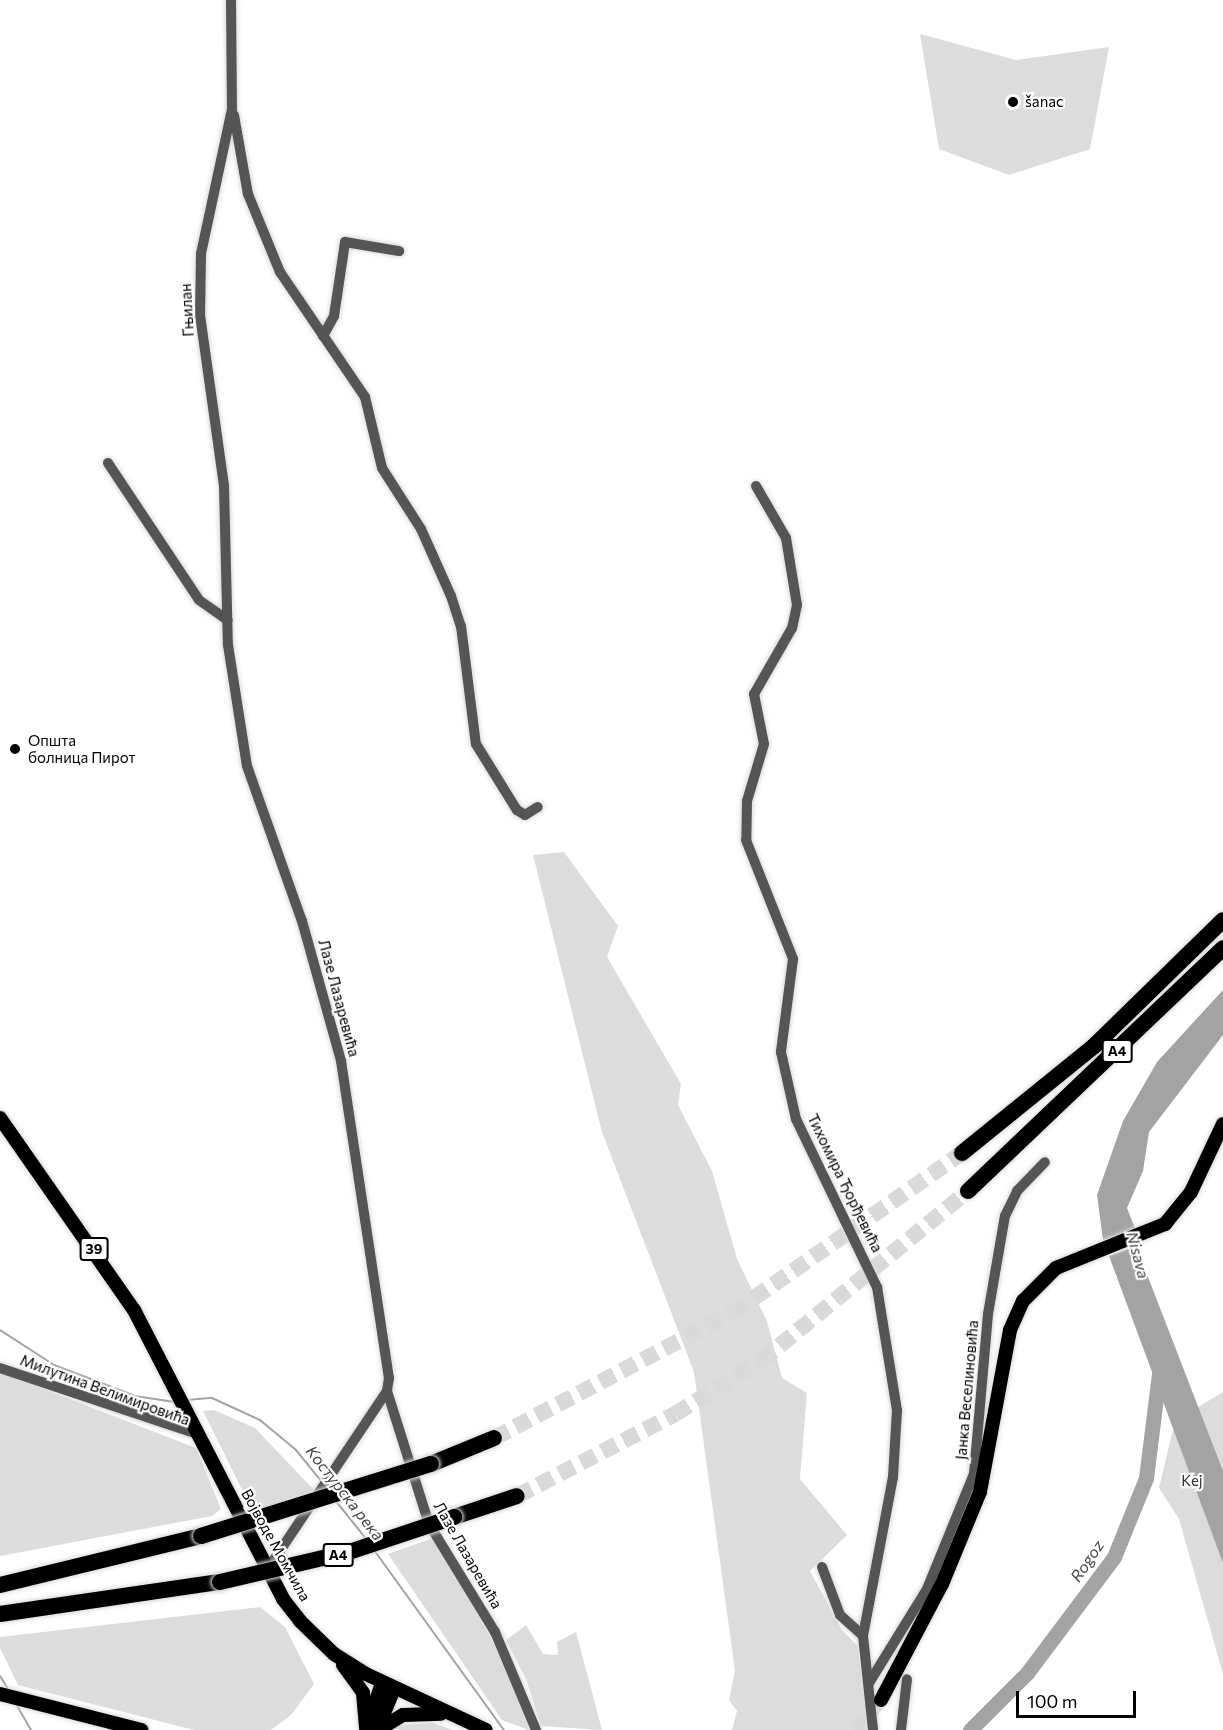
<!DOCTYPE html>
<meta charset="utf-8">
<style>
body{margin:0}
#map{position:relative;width:1223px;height:1730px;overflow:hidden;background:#fff;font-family:Commissioner,sans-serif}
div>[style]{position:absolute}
.green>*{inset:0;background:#dcdcdc}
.water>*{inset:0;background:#a3a3a3}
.stream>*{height:2px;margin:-1px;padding:0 1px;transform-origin:1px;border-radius:1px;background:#a3a3a3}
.river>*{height:15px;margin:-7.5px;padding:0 7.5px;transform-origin:7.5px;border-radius:7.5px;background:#a3a3a3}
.major-tunnel>*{height:14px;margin-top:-7px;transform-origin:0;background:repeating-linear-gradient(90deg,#d9d9d9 0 14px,transparent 0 21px)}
.highway-tunnel>*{height:16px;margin-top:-8px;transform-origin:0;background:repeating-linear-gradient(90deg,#d9d9d9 0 16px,transparent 0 24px)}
.roads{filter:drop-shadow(0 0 2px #dbdbdb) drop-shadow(0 0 2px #dbdbdb)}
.minor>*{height:10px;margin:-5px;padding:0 5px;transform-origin:5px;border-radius:5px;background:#555}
.major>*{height:14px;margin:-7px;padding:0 7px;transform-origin:7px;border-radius:7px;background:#000}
.highway>*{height:16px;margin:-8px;padding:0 8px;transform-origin:8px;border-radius:8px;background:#000}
.bridges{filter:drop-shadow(0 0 2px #dbdbdb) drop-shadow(0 0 2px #dbdbdb)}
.highway-bridge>*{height:16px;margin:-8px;padding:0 8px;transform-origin:8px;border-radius:8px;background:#000}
.dots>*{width:16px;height:16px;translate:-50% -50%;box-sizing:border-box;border:3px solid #fff;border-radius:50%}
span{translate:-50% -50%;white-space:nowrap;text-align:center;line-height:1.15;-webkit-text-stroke:4.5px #fff;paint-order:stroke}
.shield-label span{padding:2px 4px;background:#fff;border:2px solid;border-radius:4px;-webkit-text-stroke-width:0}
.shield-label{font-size:14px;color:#000;font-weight:700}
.poi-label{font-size:15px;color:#000}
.left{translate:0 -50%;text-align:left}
.street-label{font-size:15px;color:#000}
.park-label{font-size:15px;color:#333}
.water-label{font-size:16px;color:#444;font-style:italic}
.scale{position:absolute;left:1016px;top:1691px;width:120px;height:27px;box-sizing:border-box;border:3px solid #000;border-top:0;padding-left:8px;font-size:18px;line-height:21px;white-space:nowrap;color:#000;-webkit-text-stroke:4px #fff;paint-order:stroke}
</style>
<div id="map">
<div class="green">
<div style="clip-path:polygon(920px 34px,1016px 60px,1109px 47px,1090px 149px,1009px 175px,939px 149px)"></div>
<div style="clip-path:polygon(564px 852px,618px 926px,607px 957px,681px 1084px,678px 1105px,712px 1171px,737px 1259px,767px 1321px,782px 1378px,807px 1393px,800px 1479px,847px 1535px,810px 1571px,842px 1630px,857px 1645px,870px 1730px,732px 1730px,737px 1711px,729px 1700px,735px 1671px,694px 1372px,602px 1132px,533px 855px)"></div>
<div style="clip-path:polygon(0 1372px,196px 1448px,221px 1509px,212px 1516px,0 1556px)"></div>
<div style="clip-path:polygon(1223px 1392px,1223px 1674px,1179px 1519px,1159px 1488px,1175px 1421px)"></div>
<div style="clip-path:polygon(214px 1410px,255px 1428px,316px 1492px,254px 1514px,203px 1411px)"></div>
<div style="clip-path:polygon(436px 1537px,509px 1672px,529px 1730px,502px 1720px,388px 1554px)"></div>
<div style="clip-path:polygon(260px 1607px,285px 1627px,314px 1684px,291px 1715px,271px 1730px,194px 1730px,18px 1685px,0 1648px,0 1637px)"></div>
<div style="clip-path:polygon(526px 1625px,543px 1654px,558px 1655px,557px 1642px,576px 1632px,602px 1730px,541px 1726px,526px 1679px,506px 1640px)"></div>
<div style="clip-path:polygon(433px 1723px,453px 1730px,392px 1730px,399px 1725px)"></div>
</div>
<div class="water">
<div style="clip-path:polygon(1223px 990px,1223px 1035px,1149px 1132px,1143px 1171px,1127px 1208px,1136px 1231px,1103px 1240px,1097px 1195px,1123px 1121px,1157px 1062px)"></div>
<div style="clip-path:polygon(1136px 1246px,1223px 1471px,1223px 1563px,1109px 1256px)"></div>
</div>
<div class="stream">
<div style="left:0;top:1330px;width:64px;rotate:32.9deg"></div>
<div style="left:54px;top:1365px;width:87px;rotate:20.9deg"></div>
<div style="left:135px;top:1396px;width:40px;rotate:8.5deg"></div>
<div style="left:187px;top:1400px;width:25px;rotate:-5deg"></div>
<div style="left:212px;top:1398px;width:53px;rotate:24.6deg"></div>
<div style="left:260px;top:1420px;width:47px;rotate:39.8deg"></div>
<div style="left:296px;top:1450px;width:40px;rotate:51deg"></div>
<div style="left:335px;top:1500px;width:51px;rotate:51.3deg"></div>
<div style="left:374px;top:1550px;width:222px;rotate:54.2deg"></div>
<div style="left:0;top:1676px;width:15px;rotate:58deg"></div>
<div style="left:16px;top:1704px;width:30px;rotate:60deg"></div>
</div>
<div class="river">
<div style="left:970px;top:1730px;width:81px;rotate:-45deg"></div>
<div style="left:1027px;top:1673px;width:145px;rotate:-53.1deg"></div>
<div style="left:1114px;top:1557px;width:85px;rotate:-67.9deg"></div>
<div style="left:1146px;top:1478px;width:105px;rotate:-82.9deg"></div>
</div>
<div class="major-tunnel">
<div style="left:855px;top:1730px;width:35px;rotate:-49deg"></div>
</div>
<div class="highway-tunnel">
<div style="left:494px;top:1438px;width:271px;rotate:-27.7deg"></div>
<div style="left:734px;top:1312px;width:278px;rotate:-34.9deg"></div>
<div style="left:517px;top:1496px;width:178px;rotate:-27.4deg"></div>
<div style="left:675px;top:1414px;width:101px;rotate:-31.6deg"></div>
<div style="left:761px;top:1361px;width:268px;rotate:-39.4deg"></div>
</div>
<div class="roads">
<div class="minor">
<div style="left:231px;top:0;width:109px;rotate:89.5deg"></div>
<div style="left:232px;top:109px;width:148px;rotate:102.1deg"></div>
<div style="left:201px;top:254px;width:61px;rotate:90.9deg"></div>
<div style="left:200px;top:315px;width:173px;rotate:82deg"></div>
<div style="left:224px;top:486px;width:159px;rotate:88.6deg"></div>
<div style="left:228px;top:645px;width:122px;rotate:81.1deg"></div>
<div style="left:247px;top:766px;width:164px;rotate:70.5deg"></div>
<div style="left:302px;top:921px;width:145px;rotate:74.4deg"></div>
<div style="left:341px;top:1061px;width:321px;rotate:81.4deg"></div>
<div style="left:389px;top:1378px;width:13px;rotate:99deg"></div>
<div style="left:387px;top:1391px;width:214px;rotate:123.8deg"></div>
<div style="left:234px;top:115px;width:80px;rotate:80deg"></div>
<div style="left:248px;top:194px;width:84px;rotate:67.7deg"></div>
<div style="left:280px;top:272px;width:151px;rotate:55.8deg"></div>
<div style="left:365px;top:397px;width:73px;rotate:76.5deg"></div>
<div style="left:382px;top:468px;width:72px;rotate:57.4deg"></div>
<div style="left:421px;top:529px;width:73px;rotate:65.9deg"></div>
<div style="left:451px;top:596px;width:32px;rotate:72deg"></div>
<div style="left:461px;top:626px;width:119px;rotate:82.8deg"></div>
<div style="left:476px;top:744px;width:78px;rotate:58.2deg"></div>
<div style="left:517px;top:810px;width:9px;rotate:32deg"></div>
<div style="left:525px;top:815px;width:15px;rotate:-32deg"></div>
<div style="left:323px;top:336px;width:23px;rotate:-61deg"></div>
<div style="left:334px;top:316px;width:75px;rotate:-81.5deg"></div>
<div style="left:345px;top:242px;width:55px;rotate:9.5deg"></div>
<div style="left:108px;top:463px;width:164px;rotate:56.4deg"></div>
<div style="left:199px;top:600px;width:35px;rotate:35deg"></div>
<div style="left:756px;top:486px;width:60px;rotate:60deg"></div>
<div style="left:786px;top:538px;width:68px;rotate:80.7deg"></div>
<div style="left:797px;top:605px;width:24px;rotate:102deg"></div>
<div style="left:792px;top:628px;width:76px;rotate:119.9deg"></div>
<div style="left:754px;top:694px;width:51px;rotate:78.7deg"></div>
<div style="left:764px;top:744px;width:59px;rotate:106.6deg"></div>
<div style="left:747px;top:801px;width:39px;rotate:91deg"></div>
<div style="left:746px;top:840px;width:128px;rotate:68.4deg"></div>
<div style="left:793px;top:959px;width:94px;rotate:97.4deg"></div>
<div style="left:781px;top:1052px;width:69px;rotate:77.4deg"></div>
<div style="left:796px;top:1119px;width:187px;rotate:64.3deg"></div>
<div style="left:877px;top:1287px;width:125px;rotate:80.8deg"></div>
<div style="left:897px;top:1410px;width:67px;rotate:93.4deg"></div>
<div style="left:893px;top:1477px;width:162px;rotate:100.7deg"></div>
<div style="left:863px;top:1636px;width:95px;rotate:83.9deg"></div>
<div style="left:0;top:1368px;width:211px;rotate:18.5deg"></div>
<div style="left:387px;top:1391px;width:139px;rotate:72.5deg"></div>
<div style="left:429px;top:1524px;width:127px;rotate:58.6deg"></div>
<div style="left:495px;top:1632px;width:106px;rotate:67.3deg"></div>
<div style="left:822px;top:1567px;width:51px;rotate:69.4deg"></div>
<div style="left:840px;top:1615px;width:31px;rotate:42deg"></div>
<div style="left:869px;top:1683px;width:110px;rotate:-58.3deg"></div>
<div style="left:927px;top:1589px;width:124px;rotate:-67.8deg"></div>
<div style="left:974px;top:1474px;width:161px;rotate:-85deg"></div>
<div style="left:988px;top:1314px;width:99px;rotate:-80.2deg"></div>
<div style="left:1005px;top:1216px;width:28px;rotate:-64deg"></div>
<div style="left:1017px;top:1191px;width:40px;rotate:-46deg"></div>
<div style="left:901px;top:1730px;width:51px;rotate:-83.3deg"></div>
</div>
<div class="major">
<div style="left:0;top:1118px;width:234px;rotate:55.1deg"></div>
<div style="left:134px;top:1310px;width:325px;rotate:62.7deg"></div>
<div style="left:283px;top:1599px;width:28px;rotate:52deg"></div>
<div style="left:300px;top:1621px;width:47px;rotate:44.1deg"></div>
<div style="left:334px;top:1654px;width:38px;rotate:32deg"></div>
<div style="left:366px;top:1674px;width:132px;rotate:25deg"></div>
<div style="left:343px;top:1665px;width:34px;rotate:54deg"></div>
<div style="left:363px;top:1693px;width:37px;rotate:85deg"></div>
<div style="left:0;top:1694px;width:146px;rotate:14.3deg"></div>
<div style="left:881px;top:1700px;width:131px;rotate:-62.3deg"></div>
<div style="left:942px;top:1584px;width:100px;rotate:-67.6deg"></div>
<div style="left:980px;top:1492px;width:165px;rotate:-79.5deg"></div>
<div style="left:1010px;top:1330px;width:32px;rotate:-66deg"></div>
<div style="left:1023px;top:1301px;width:47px;rotate:-45deg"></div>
<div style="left:1056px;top:1268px;width:118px;rotate:-22deg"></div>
<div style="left:1165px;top:1224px;width:41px;rotate:-50.9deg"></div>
<div style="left:1191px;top:1192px;width:75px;rotate:-64.8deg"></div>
<div style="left:369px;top:1721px;width:40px;rotate:-71.1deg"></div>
<div style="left:377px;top:1730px;width:44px;rotate:-67.5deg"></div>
<div style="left:378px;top:1730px;width:29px;rotate:-31deg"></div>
<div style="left:403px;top:1715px;width:38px;rotate:-2deg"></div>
</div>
<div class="highway">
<div style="left:962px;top:1153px;width:170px;rotate:-39deg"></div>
<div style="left:1094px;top:1046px;width:180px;rotate:-44.3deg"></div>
<div style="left:968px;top:1191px;width:352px;rotate:-43.6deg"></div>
<div style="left:431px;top:1464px;width:68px;rotate:-22.4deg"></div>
<div style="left:454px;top:1517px;width:66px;rotate:-18.4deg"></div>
<div style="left:0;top:1585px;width:207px;rotate:-13.7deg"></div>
<div style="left:0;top:1614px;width:222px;rotate:-8.3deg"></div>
</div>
</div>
<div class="bridges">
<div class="highway-bridge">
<div style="left:201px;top:1536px;width:241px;rotate:-17.4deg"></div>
<div style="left:220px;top:1582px;width:132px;rotate:-13.1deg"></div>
<div style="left:349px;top:1552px;width:111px;rotate:-18.4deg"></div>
</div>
</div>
<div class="dots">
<div style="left:1013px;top:102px;background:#000"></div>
<div style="left:15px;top:749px;background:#000"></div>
</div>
<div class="shield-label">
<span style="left:1117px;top:1051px">A4</span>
<span style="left:94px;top:1249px">39</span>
<span style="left:338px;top:1555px">A4</span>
</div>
<div class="poi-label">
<span class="left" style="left:1025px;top:102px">šanac</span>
<span class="left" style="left:28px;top:749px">Општа<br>болница Пирот</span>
</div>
<div class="street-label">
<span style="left:187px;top:310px;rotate:-93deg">Гњилан</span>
<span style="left:339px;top:998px;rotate:75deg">Лазе Лазаревића</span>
<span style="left:845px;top:1183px;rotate:64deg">Тихомира Ђорђевића</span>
<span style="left:105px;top:1390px;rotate:20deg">Милутина Велимировића</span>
<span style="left:967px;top:1390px;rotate:-85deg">Јанка Веселиновића</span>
<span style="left:276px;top:1545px;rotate:61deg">Војводе Момчила</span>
<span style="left:468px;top:1555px;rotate:60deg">Лазе Лазаревића</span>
</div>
<div class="park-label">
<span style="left:1192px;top:1481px">Кеј</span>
</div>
<div class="water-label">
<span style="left:1138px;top:1255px;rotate:75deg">Nisava</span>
<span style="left:345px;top:1493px;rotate:52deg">Костурска река</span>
<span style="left:1087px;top:1561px;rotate:-56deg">Rogoz</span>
</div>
<div class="scale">100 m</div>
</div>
